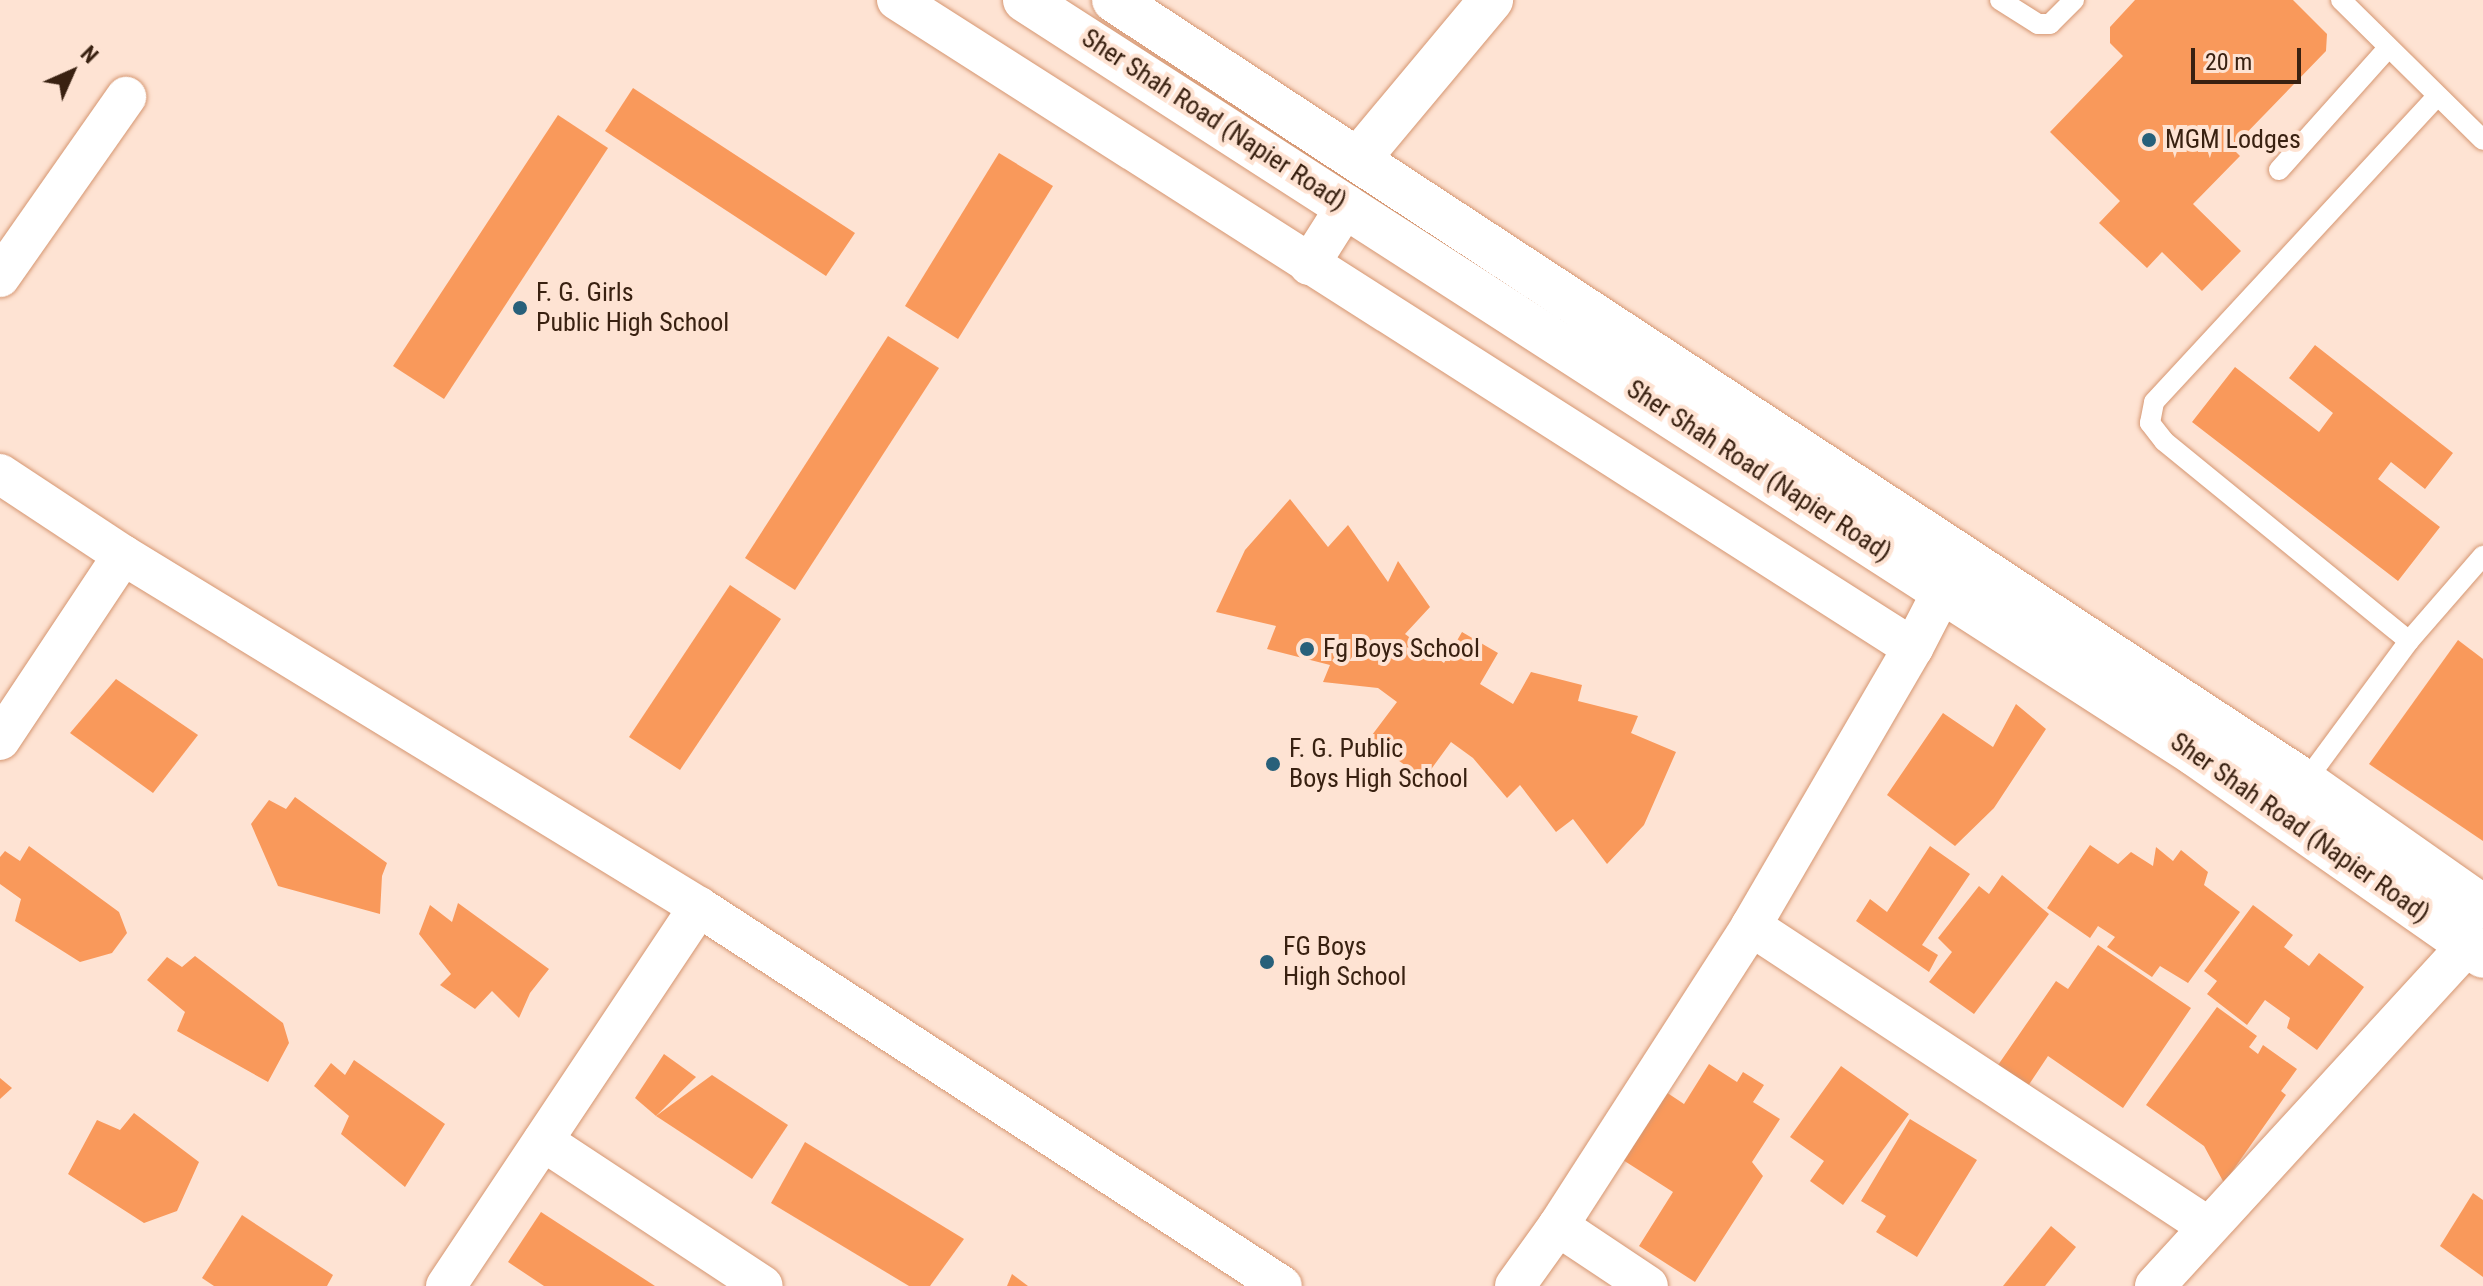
<!DOCTYPE html>
<style>
body{margin:0}
#map{position:relative;width:2483px;height:1286px;overflow:hidden;background:#fee3d3;font-family:"Roboto Condensed",sans-serif}
div>[style]{position:absolute}
.building>*{inset:0;background:#f9995b}
.roads{filter:drop-shadow(0 0 2px #d59671) drop-shadow(0 0 2px #d59671)}
.service>*{height:20px;margin:-10px;padding:0 10px;transform-origin:10px;border-radius:10px;background:#fff}
.minor>*{height:40px;margin:-20px;padding:0 20px;transform-origin:20px;border-radius:20px;background:#fff}
.tertiary>*{height:44px;margin:-22px;padding:0 22px;transform-origin:22px;border-radius:22px;background:#fff}
.primary>*{height:44px;margin:-22px;padding:0 22px;transform-origin:22px;border-radius:22px;background:#fff}
.dots>*{width:22px;height:22px;translate:-50% -50%;box-sizing:border-box;border:4px solid #fee3d3;border-radius:50%}
span{translate:-50% -50%;white-space:nowrap;text-align:center;line-height:1.15;-webkit-text-stroke:8px #fee3d3;paint-order:stroke}
.street-label{font-size:26px;color:#392111}
.poi-label{font-size:26px;color:#392111}
.left{translate:0 -50%;text-align:left}
.north{position:absolute;left:32px;top:32px;width:80px;height:80px;-webkit-text-stroke:6px #fee3d3;paint-order:stroke;rotate:45deg;font-size:22px;font-weight:700;line-height:32px;text-align:center;color:#392111}
.north::after{content:'';display:block;margin:auto;width:28px;height:36px;background:#392111;clip-path:polygon(50% 0,100% 100%,50% 72%,0 100%)}
.scale{position:absolute;left:2191px;top:48px;width:110px;height:36px;box-sizing:border-box;border:4px solid #392111;border-top:0;padding-left:10px;font-size:24px;line-height:28px;white-space:nowrap;color:#392111;-webkit-text-stroke:6px #fee3d3;paint-order:stroke}
</style>
<div id="map">
<div class="building">
<div style="clip-path:polygon(2135px 0,2293px 0,2327px 34px,2326px 51px,2232px 148px,2240px 156px,2193px 204px,2241px 251px,2202px 291px,2162px 252px,2147px 268px,2099px 223px,2120px 201px,2050px 132px,2123px 56px,2110px 43px,2110px 27px)"></div>
<div style="clip-path:polygon(633px 88px,855px 233px,826px 276px,605px 131px)"></div>
<div style="clip-path:polygon(558px 115px,608px 148px,444px 399px,393px 366px)"></div>
<div style="clip-path:polygon(999px 153px,1053px 186px,958px 339px,905px 306px)"></div>
<div style="clip-path:polygon(888px 336px,939px 368px,795px 590px,745px 558px)"></div>
<div style="clip-path:polygon(2315px 345px,2453px 453px,2425px 489px,2391px 462px,2378px 479px,2440px 527px,2398px 581px,2192px 422px,2235px 367px,2319px 432px,2333px 413px,2289px 378px)"></div>
<div style="clip-path:polygon(1290px 499px,1328px 547px,1348px 525px,1388px 582px,1398px 561px,1430px 607px,1405px 634px,1444px 663px,1462px 632px,1498px 653px,1480px 684px,1513px 704px,1531px 672px,1582px 685px,1578px 701px,1638px 716px,1631px 733px,1676px 752px,1644px 825px,1607px 864px,1573px 819px,1556px 832px,1520px 785px,1507px 798px,1473px 758px,1451px 742px,1424px 779px,1369px 739px,1397px 702px,1378px 688px,1323px 682px,1330px 665px,1267px 649px,1276px 626px,1216px 612px,1245px 550px)"></div>
<div style="clip-path:polygon(730px 585px,781px 619px,680px 770px,629px 737px)"></div>
<div style="clip-path:polygon(2458px 640px,2483px 659px,2483px 841px,2369px 764px)"></div>
<div style="clip-path:polygon(116px 679px,198px 735px,153px 793px,70px 733px)"></div>
<div style="clip-path:polygon(2016px 704px,2046px 729px,1994px 808px,1955px 846px,1887px 795px,1943px 713px,1993px 747px)"></div>
<div style="clip-path:polygon(295px 797px,387px 863px,382px 876px,380px 914px,278px 886px,251px 824px,269px 800px,286px 809px)"></div>
<div style="clip-path:polygon(2090px 845px,2118px 864px,2131px 852px,2153px 866px,2156px 847px,2173px 861px,2181px 850px,2208px 872px,2204px 885px,2240px 912px,2188px 983px,2160px 966px,2152px 977px,2107px 947px,2115px 937px,2098px 926px,2090px 938px,2047px 908px)"></div>
<div style="clip-path:polygon(29px 846px,119px 912px,127px 933px,112px 953px,80px 962px,15px 921px,21px 899px,0 884px,0 857px,5px 851px,20px 861px)"></div>
<div style="clip-path:polygon(1930px 846px,1970px 874px,1922px 945px,1938px 955px,1929px 972px,1856px 921px,1870px 899px,1887px 912px)"></div>
<div style="clip-path:polygon(2002px 875px,2049px 914px,1974px 1014px,1929px 982px,1952px 952px,1938px 938px,1979px 886px,1989px 894px)"></div>
<div style="clip-path:polygon(458px 903px,549px 969px,530px 993px,519px 1018px,492px 991px,475px 1009px,440px 985px,451px 974px,419px 934px,430px 905px,452px 922px)"></div>
<div style="clip-path:polygon(2253px 905px,2293px 935px,2284px 947px,2309px 966px,2319px 953px,2364px 987px,2317px 1050px,2287px 1028px,2290px 1018px,2265px 1000px,2247px 1025px,2207px 994px,2217px 981px,2204px 971px)"></div>
<div style="clip-path:polygon(2098px 945px,2191px 1008px,2123px 1108px,2048px 1056px,2026px 1089px,1996px 1068px,2056px 981px,2068px 989px)"></div>
<div style="clip-path:polygon(195px 956px,283px 1023px,289px 1043px,268px 1082px,177px 1031px,185px 1012px,147px 980px,167px 957px,182px 967px)"></div>
<div style="clip-path:polygon(2217px 1007px,2257px 1036px,2249px 1047px,2258px 1054px,2263px 1045px,2297px 1069px,2281px 1091px,2286px 1095px,2224px 1183px,2204px 1146px,2146px 1105px)"></div>
<div style="clip-path:polygon(664px 1054px,696px 1077px,656px 1116px,635px 1098px)"></div>
<div style="clip-path:polygon(354px 1060px,445px 1124px,405px 1187px,341px 1134px,349px 1116px,314px 1086px,331px 1063px,345px 1075px)"></div>
<div style="clip-path:polygon(1709px 1064px,1737px 1082px,1743px 1072px,1764px 1085px,1753px 1102px,1780px 1119px,1752px 1162px,1763px 1176px,1695px 1282px,1639px 1246px,1673px 1192px,1623px 1160px,1666px 1092px,1684px 1104px)"></div>
<div style="clip-path:polygon(1841px 1066px,1909px 1114px,1843px 1205px,1810px 1181px,1824px 1161px,1790px 1137px)"></div>
<div style="clip-path:polygon(712px 1075px,788px 1125px,752px 1179px,656px 1116px)"></div>
<div style="clip-path:polygon(0 1078px,12px 1088px,0 1099px)"></div>
<div style="clip-path:polygon(134px 1113px,199px 1162px,177px 1211px,144px 1223px,68px 1174px,97px 1120px,120px 1130px)"></div>
<div style="clip-path:polygon(1910px 1119px,1977px 1160px,1917px 1257px,1876px 1232px,1886px 1216px,1861px 1201px)"></div>
<div style="clip-path:polygon(805px 1142px,964px 1239px,930px 1286px,909px 1286px,771px 1203px)"></div>
<div style="clip-path:polygon(2473px 1193px,2483px 1200px,2483px 1277px,2440px 1246px)"></div>
<div style="clip-path:polygon(541px 1212px,655px 1286px,544px 1286px,508px 1262px)"></div>
<div style="clip-path:polygon(242px 1215px,333px 1275px,327px 1286px,214px 1286px,202px 1278px)"></div>
<div style="clip-path:polygon(2051px 1226px,2076px 1247px,2045px 1286px,2003px 1286px)"></div>
<div style="clip-path:polygon(1012px 1274px,1028px 1286px,1007px 1286px)"></div>
</div>
<div class="roads">
<div class="service">
<div style="left:2000px;top:0;width:45px;rotate:32.3deg"></div>
<div style="left:2038px;top:24px;width:12px"></div>
<div style="left:2050px;top:24px;width:34px;rotate:-45deg"></div>
<div style="left:2341px;top:0;width:199px;rotate:44.6deg"></div>
<div style="left:2279px;top:170px;width:164px;rotate:-48.2deg"></div>
<div style="left:2409px;top:641px;width:316px;rotate:-140.8deg"></div>
<div style="left:2164px;top:441px;width:23px;rotate:-128deg"></div>
<div style="left:2150px;top:423px;width:21px;rotate:-79deg"></div>
<div style="left:2154px;top:402px;width:417px;rotate:-47.2deg"></div>
<div style="left:2305px;top:782px;width:175px;rotate:-53.6deg"></div>
<div style="left:2409px;top:641px;width:113px;rotate:-49deg"></div>
</div>
<div class="minor">
<div style="left:897px;top:0;width:1205px;rotate:32.53deg"></div>
<div style="left:1309px;top:265px;width:71px;rotate:-57.7deg"></div>
<div style="left:0;top:277px;width:220px;rotate:-55deg"></div>
<div style="left:0;top:474px;width:147px;rotate:33.4deg"></div>
<div style="left:123px;top:555px;width:675px;rotate:31.43deg"></div>
<div style="left:699px;top:907px;width:695px;rotate:33.03deg"></div>
<div style="left:0;top:740px;width:222px;rotate:-56.4deg"></div>
<div style="left:1751px;top:926px;width:546px;rotate:33.34deg"></div>
<div style="left:543px;top:1141px;width:263px;rotate:33.4deg"></div>
<div style="left:1558px;top:1226px;width:108px;rotate:33.7deg"></div>
<div style="left:446px;top:1286px;width:456px;rotate:-56.3deg"></div>
<div style="left:1515px;top:1286px;width:74px;rotate:-54.4deg"></div>
<div style="left:1558px;top:1226px;width:357px;rotate:-57.2deg"></div>
<div style="left:1751px;top:926px;width:322px;rotate:-59.8deg"></div>
<div style="left:1913px;top:648px;width:65px;rotate:-62.7deg"></div>
<div style="left:1943px;top:590px;width:30px;rotate:-94deg"></div>
<div style="left:2155px;top:1286px;width:463px;rotate:-47.5deg"></div>
</div>
<div class="tertiary">
<div style="left:1359px;top:158px;width:206px;rotate:-50.1deg"></div>
</div>
<div class="primary">
<div style="left:1025px;top:0;width:1392px;rotate:32.8deg"></div>
<div style="left:2195px;top:754px;width:352px;rotate:35deg"></div>
<div style="left:1114px;top:0;width:1425px;rotate:33.29deg"></div>
<div style="left:2305px;top:782px;width:218px;rotate:35.1deg"></div>
</div>
</div>
<div class="dots">
<div style="left:2149px;top:140px;background:#28607a"></div>
<div style="left:520px;top:308px;background:#28607a"></div>
<div style="left:1307px;top:649px;background:#28607a"></div>
<div style="left:1273px;top:764px;background:#28607a"></div>
<div style="left:1267px;top:962px;background:#28607a"></div>
</div>
<div class="street-label">
<span style="left:1214px;top:120px;rotate:33deg">Sher Shah Road (Napier Road)</span>
<span style="left:1759px;top:471px;rotate:33deg">Sher Shah Road (Napier Road)</span>
<span style="left:2300px;top:828px;rotate:35deg">Sher Shah Road (Napier Road)</span>
</div>
<div class="poi-label">
<span class="left" style="left:2165px;top:140px">MGM Lodges</span>
<span class="left" style="left:536px;top:308px">F. G. Girls<br>Public High School</span>
<span class="left" style="left:1323px;top:649px">Fg Boys School</span>
<span class="left" style="left:1289px;top:764px">F. G. Public<br>Boys High School</span>
<span class="left" style="left:1283px;top:962px">FG Boys<br>High School</span>
</div>
<div class="north">N</div>
<div class="scale">20 m</div>
</div>
